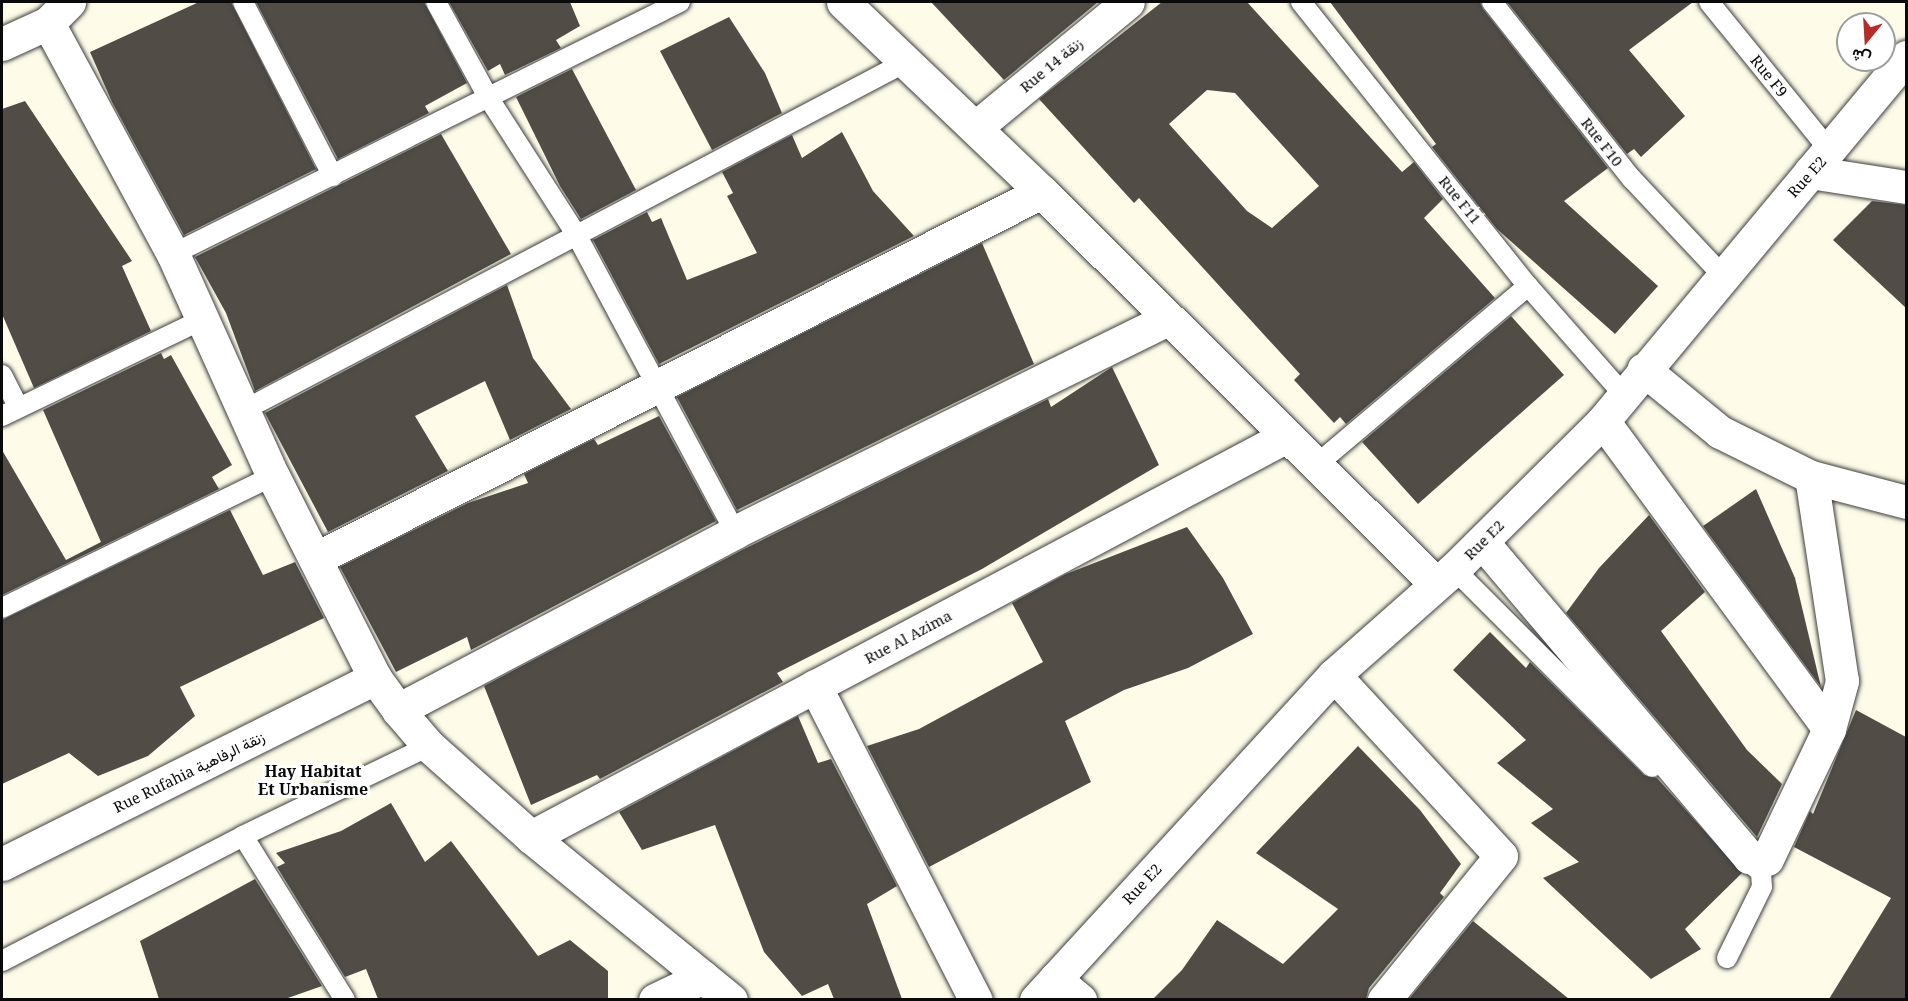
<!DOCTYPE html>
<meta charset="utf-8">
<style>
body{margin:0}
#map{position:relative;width:1908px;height:1001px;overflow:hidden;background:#fefce8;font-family:"Noto Serif",Vazirmatn,serif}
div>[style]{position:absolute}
.building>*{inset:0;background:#524c47}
.roads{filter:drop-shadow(0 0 2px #3d3d3d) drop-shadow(0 0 2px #3d3d3d)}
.service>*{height:20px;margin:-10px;padding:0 10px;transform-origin:10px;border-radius:10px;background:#fff}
.minor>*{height:33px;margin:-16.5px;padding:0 16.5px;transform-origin:16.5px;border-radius:16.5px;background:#fff}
.tertiary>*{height:33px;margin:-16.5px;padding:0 16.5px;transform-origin:16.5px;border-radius:16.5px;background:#fff}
span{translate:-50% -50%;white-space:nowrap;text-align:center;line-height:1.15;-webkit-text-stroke:6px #fff;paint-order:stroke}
.street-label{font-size:15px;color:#0a0a0a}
.neighbourhood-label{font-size:16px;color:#0a0a0a;font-weight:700}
.frame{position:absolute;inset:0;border:3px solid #0a0a0a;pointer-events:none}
.north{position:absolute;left:1836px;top:12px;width:60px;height:60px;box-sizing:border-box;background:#fff;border:2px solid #9d9d9d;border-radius:50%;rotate:198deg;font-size:16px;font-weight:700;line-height:24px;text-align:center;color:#0a0a0a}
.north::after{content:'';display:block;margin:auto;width:21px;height:27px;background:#b32e29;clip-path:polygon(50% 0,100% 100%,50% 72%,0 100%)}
</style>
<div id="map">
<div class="building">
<div style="clip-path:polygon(199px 2px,231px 2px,316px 169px,184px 235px,112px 102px,90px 52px)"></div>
<div style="clip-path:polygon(256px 2px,424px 2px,467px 83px,425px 106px,429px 113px,338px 159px)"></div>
<div style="clip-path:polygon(449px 2px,570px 2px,580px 26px,556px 40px,561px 48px,505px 75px,500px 64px,488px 71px)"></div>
<div style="clip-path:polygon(931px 2px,1098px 2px,1004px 80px)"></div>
<div style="clip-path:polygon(evenodd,1162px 2px,1247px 2px,1402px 172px,1414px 162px,1443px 199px,1424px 218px,1495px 298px,1346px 424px,1340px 417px,1334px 423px,1294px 380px,1300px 374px,1139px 198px,1134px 203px,1039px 99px,1162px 2px,1207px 90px,1235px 93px,1319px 186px,1272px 228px,1247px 211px,1169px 124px,1207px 90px)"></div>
<div style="clip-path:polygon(1330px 2px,1480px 2px,1483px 9px,1608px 168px,1564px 201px,1658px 286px,1615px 334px,1497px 229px,1432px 147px,1436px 144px)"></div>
<div style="clip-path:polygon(1507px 2px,1693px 2px,1629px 50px,1685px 116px,1641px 157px,1634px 149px,1627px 154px)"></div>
<div style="clip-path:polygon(729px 17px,765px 73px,782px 113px,712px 150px,660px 51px)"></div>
<div style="clip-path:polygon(572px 69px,636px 190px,581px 219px,560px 186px,516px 97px)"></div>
<div style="clip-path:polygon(25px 101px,132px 261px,122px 266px,151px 331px,34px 388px,2px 314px,2px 109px)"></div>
<div style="clip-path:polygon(842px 132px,873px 191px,914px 236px,659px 364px,593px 240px,647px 212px,652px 222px,661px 218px,687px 280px,757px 253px,727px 196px,733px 193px,722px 172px,792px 135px,802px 158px)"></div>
<div style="clip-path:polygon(441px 134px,511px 254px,255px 391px,226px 313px,195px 257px)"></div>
<div style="clip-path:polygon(1872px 201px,1906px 205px,1906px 308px,1833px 240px)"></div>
<div style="clip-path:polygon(982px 243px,1034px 364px,737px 510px,677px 397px)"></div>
<div style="clip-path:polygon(507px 285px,533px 358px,571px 409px,510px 440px,485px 381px,415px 416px,448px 471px,328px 532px,265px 413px)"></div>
<div style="clip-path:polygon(1511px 316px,1564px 375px,1418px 504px,1362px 442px)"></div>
<div style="clip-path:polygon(161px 353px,164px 359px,171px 355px,232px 465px,212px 477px,219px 489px,2px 595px,2px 450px,66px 560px,101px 542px,43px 410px)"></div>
<div style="clip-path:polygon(1112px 367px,1159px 465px,982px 569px,777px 673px,783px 682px,600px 779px,597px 775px,531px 805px,484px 686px,744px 549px,1048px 399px,1051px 407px)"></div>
<div style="clip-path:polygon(659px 416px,716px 521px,471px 650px,467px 637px,396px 672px,340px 567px,468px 503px,528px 483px,524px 474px,594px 439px,598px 445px)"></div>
<div style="clip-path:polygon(1756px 489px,1795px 578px,1821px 687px,1703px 526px)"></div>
<div style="clip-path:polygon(230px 510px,263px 575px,295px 562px,324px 618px,180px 687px,195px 716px,148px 756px,98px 776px,69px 753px,2px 784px,2px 620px)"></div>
<div style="clip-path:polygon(1649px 515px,1705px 592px,1661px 631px,1747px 750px,1782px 784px,1757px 837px,1566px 613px,1599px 568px)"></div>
<div style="clip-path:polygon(1187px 527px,1223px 578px,1253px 634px,1188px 668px,1124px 690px,1065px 721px,1091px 782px,929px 867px,867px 746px,919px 729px,1043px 662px,1012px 603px,1066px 574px)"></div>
<div style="clip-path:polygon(1490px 632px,1526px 668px,1530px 662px,1644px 775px,1657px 778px,1742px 873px,1685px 929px,1701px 949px,1651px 979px,1543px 878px,1579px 862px,1531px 823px,1553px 809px,1497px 763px,1526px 740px,1453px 670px)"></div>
<div style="clip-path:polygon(1856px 710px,1906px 737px,1906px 999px,1829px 999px,1891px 898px,1794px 847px,1810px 811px,1813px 814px)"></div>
<div style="clip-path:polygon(798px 716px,818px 763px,831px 759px,897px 886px,867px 904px,902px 999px,834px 999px,828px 984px,802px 996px,764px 952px,715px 825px,642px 850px,619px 812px)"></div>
<div style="clip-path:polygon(1358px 746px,1420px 810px,1461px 864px,1440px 893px,1444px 897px,1369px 988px,1366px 999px,1153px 999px,1182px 970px,1217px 920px,1283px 964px,1338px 909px,1256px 853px)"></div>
<div style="clip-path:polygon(391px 803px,425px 862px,451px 841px,538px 956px,570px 940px,608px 971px,608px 999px,378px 999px,366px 969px,345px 977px,277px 867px,285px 863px,276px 853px,341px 831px)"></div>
<div style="clip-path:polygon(255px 879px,322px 986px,285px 999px,159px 999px,140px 941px)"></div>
<div style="clip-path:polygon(1473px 921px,1569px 999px,1409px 999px)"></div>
</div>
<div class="roads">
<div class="service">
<div style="left:243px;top:2px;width:196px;rotate:62.7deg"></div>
<div style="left:436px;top:2px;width:108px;rotate:61.3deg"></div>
<div style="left:488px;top:97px;width:163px;rotate:57.3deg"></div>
<div style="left:576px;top:234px;width:338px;rotate:61.9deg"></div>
<div style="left:1301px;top:2px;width:364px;rotate:51.4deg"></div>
<div style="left:1528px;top:286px;width:145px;rotate:48.6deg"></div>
<div style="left:1492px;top:2px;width:226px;rotate:51.7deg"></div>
<div style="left:1632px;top:179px;width:132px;rotate:46.8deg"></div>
<div style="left:1709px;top:2px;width:192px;rotate:50.9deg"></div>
<div style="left:173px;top:254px;width:566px;rotate:-26.43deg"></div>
<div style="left:2px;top:375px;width:36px;rotate:63deg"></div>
<div style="left:244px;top:410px;width:748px;rotate:-27.73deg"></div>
<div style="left:2px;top:416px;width:224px;rotate:-25.7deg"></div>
<div style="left:1315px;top:466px;width:279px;rotate:-40.2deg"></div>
<div style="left:1454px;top:569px;width:280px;rotate:45deg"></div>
<div style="left:2px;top:608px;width:301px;rotate:-26deg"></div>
<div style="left:243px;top:836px;width:193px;rotate:58.1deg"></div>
<div style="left:1727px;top:958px;width:79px;rotate:-63.8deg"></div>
<div style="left:1762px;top:887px;width:15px;rotate:-94deg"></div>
<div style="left:1761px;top:872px;width:23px;rotate:-140deg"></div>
<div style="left:2px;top:961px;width:271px;rotate:-27.4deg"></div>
<div style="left:243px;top:836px;width:207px;rotate:-25.8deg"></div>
</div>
<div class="minor">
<div style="left:843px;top:2px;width:275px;rotate:43.7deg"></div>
<div style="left:1042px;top:192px;width:556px;rotate:44.85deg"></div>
<div style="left:48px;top:23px;width:263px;rotate:61.6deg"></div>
<div style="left:173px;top:254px;width:243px;rotate:65.8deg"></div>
<div style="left:273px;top:476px;width:226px;rotate:63.2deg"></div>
<div style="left:375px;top:678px;width:39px;rotate:54deg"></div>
<div style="left:398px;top:710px;width:48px;rotate:49.3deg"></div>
<div style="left:429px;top:746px;width:137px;rotate:41.7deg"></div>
<div style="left:531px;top:837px;width:258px;rotate:39.2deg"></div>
<div style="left:2px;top:44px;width:51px;rotate:-24.5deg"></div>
<div style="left:48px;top:23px;width:30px;rotate:-45deg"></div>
<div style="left:975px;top:128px;width:198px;rotate:-39.5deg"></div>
<div style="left:1810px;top:172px;width:97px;rotate:8.9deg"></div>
<div style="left:1603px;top:421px;width:382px;rotate:53.7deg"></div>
<div style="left:1811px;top:477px;width:98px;rotate:14.7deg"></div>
<div style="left:1482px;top:542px;width:413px;rotate:49.7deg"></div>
<div style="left:1749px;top:857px;width:18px;rotate:6deg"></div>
<div style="left:1767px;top:859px;width:144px;rotate:-64.5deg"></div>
<div style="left:1829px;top:729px;width:50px;rotate:-74.8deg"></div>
<div style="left:1842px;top:681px;width:206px;rotate:-98.6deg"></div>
<div style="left:1811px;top:477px;width:102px;rotate:-153.7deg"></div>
<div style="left:1720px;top:432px;width:99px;rotate:-140.7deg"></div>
<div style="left:315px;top:559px;width:814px;rotate:-26.79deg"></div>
<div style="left:1334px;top:675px;width:246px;rotate:47.3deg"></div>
<div style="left:1501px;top:856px;width:186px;rotate:129.1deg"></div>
<div style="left:815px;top:686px;width:353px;rotate:62.9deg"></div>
<div style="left:398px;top:710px;width:381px;rotate:-27.8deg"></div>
<div style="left:735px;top:532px;width:483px;rotate:-26.2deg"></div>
<div style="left:531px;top:837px;width:854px;rotate:-27.95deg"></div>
<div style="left:2px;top:864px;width:417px;rotate:-26.5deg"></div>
<div style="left:1055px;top:979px;width:33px;rotate:40deg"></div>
<div style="left:655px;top:1000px;width:53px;rotate:-25.6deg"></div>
</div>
<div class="tertiary">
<div style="left:1036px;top:1000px;width:441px;rotate:-47.5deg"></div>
<div style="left:1334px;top:675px;width:160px;rotate:-41.5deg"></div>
<div style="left:1454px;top:569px;width:210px;rotate:-44.8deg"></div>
<div style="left:1603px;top:421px;width:474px;rotate:-50.2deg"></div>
</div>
</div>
<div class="street-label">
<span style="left:1051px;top:65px;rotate:-40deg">Rue 14 زنقة</span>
<span style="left:1769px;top:76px;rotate:51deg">Rue F9</span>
<span style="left:1602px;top:142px;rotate:52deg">Rue F10</span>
<span style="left:1807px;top:177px;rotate:-48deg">Rue E2</span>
<span style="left:1460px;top:200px;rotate:51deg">Rue F11</span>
<span style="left:1484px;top:540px;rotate:-45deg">Rue E2</span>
<span style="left:908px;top:637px;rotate:-28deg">Rue Al Azima</span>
<span style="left:189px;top:772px;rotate:-26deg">Rue Rufahia زنقة الرفاهية</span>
<span style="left:1142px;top:884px;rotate:-47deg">Rue E2</span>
</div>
<div class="neighbourhood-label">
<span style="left:313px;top:780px">Hay Habitat<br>Et Urbanisme</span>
</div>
<div class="frame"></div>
<div class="north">ش</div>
</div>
